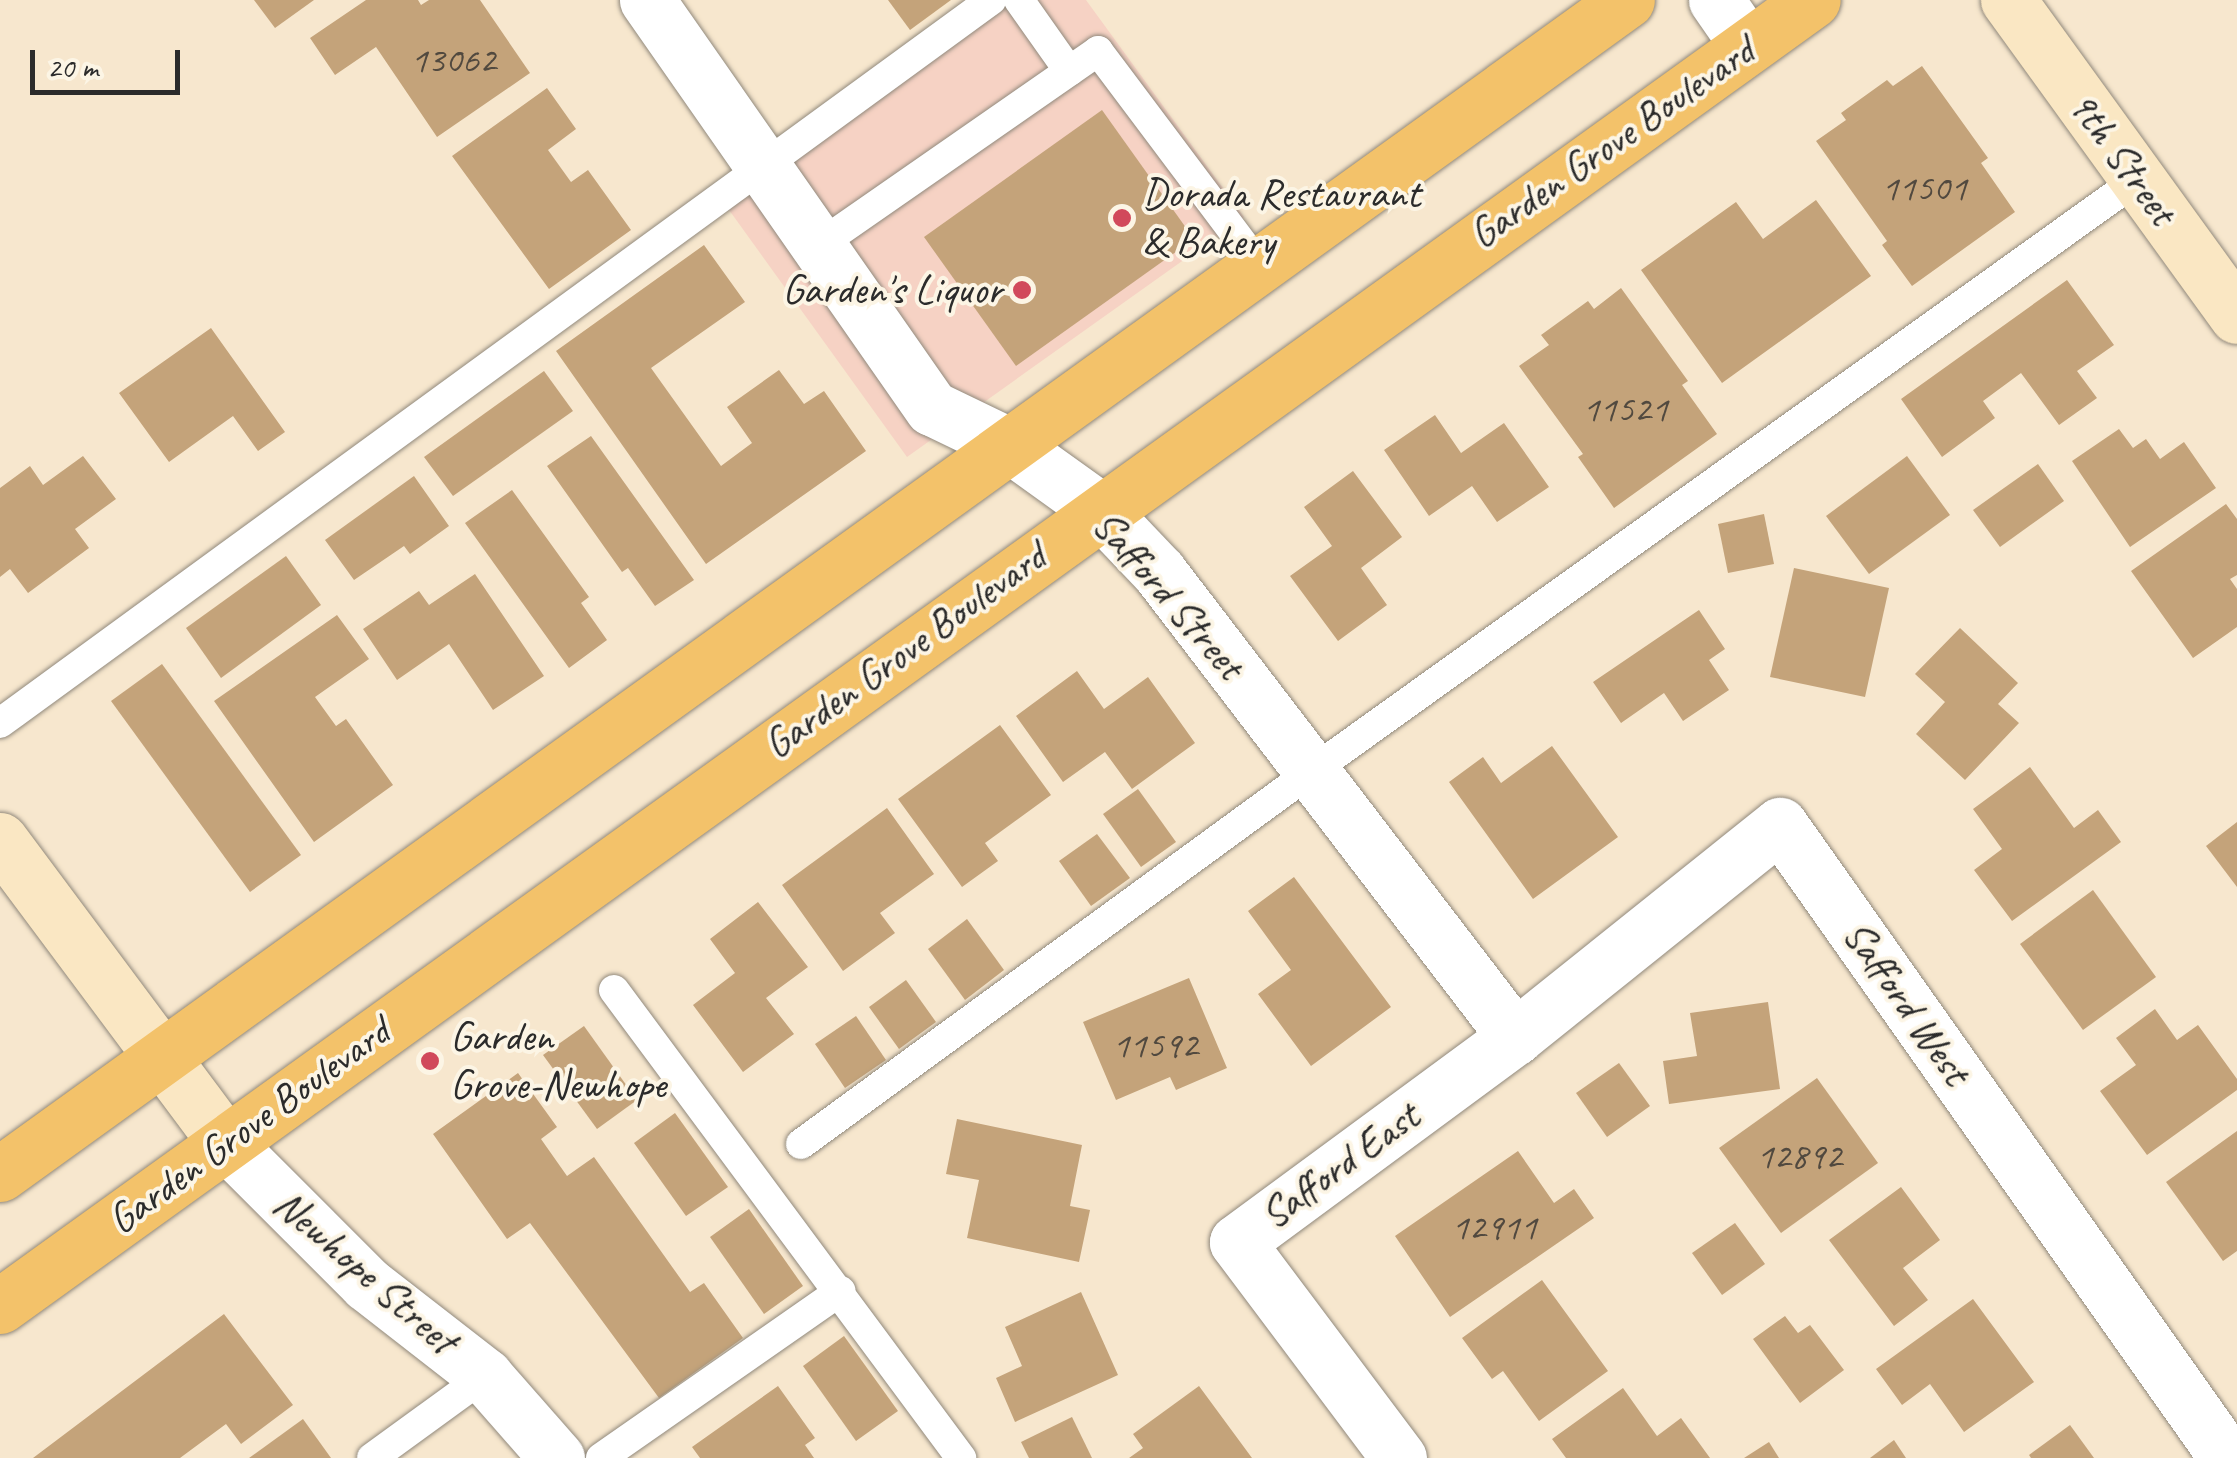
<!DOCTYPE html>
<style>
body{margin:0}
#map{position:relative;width:2237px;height:1458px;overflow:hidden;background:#f7e7ce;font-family:Caveat,sans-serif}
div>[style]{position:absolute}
.built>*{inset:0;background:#f6d2c4}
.building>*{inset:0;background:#c4a37a}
.roads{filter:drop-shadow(0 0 2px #91897c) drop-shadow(0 0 2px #91897c)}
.lane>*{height:30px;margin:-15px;padding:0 15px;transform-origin:15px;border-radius:15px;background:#fff}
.street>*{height:55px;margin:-27.5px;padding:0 27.5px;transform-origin:27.5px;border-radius:27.5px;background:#fff}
.secondary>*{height:55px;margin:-27.5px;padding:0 27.5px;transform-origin:27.5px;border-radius:27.5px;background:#fae7c3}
.primary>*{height:55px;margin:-27.5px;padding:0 27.5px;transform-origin:27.5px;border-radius:27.5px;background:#f3c26a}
.dots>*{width:28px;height:28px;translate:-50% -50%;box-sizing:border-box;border:5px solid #fcf5e5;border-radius:50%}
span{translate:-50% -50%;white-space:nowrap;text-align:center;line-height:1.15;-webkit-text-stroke:8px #fcf5e5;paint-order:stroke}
.number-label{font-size:38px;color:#51493f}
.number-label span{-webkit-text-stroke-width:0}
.street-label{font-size:42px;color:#2b2b2b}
.poi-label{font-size:42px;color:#2b2b2b}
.left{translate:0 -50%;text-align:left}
.right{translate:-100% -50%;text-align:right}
.scale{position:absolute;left:30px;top:50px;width:150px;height:45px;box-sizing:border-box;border:5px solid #2b2b2b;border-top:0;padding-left:12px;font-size:30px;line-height:35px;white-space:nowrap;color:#2b2b2b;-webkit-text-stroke:8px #fcf5e5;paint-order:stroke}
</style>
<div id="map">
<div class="built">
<div style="clip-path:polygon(992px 0,1086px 0,1244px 217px,907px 457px,719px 196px)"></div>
</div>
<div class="building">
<div style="clip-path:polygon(254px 0,314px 0,275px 28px)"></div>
<div style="clip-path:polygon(366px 0,418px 0,421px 5px,429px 0,480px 0,530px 73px,437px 137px,376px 47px,335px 75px,310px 38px)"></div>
<div style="clip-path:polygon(888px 0,951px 0,910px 30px)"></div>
<div style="clip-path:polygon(1922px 66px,1988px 158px,1981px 163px,2015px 212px,1912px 286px,1882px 245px,1887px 241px,1816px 141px,1846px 120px,1841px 113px,1887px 80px,1893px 86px)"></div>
<div style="clip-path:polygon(547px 88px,576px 129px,548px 150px,571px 182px,588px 170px,631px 230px,549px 289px,452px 156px)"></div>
<div style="clip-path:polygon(1102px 110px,1194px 239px,1016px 366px,924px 237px)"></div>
<div style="clip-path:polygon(1816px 200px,1871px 276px,1722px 383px,1641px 270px,1736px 202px,1763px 239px)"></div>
<div style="clip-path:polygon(704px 245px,745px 302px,651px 368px,721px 466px,752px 443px,727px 407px,779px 370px,804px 404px,824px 391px,866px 451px,706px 564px,556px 351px)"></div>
<div style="clip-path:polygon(2067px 280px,2114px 345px,2077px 371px,2097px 398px,2059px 425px,2021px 373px,1983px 401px,1995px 418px,1942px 457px,1901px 399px)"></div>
<div style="clip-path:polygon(1621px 288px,1688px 381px,1682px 385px,1717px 434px,1614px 508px,1578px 457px,1583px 454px,1519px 366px,1549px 345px,1541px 335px,1588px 301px,1594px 309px)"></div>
<div style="clip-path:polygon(211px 328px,285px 432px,258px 451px,233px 416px,169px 462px,119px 393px)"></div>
<div style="clip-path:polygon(544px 371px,573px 411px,453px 496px,424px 457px)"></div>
<div style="clip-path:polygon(1435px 415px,1461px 453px,1504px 423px,1549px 487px,1497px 522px,1472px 486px,1429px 516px,1384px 450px)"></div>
<div style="clip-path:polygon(2119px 429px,2133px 448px,2146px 439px,2160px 459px,2184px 442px,2216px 488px,2130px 547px,2072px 461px)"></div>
<div style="clip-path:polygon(591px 436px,694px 580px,655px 606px,628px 568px,622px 572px,547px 466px)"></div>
<div style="clip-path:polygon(83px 456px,116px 499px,75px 529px,89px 548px,28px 593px,10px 569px,0 577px,0 488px,30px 466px,43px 485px)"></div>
<div style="clip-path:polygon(1907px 456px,1950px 515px,1869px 574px,1826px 516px)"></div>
<div style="clip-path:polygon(2038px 464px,2064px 501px,2000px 547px,1973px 510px)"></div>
<div style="clip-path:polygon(1353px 471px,1402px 537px,1361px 568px,1387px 605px,1338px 641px,1290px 576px,1332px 546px,1304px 507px)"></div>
<div style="clip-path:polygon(414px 476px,449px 526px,410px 554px,404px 546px,354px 580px,325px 540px)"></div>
<div style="clip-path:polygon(512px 490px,589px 597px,581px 603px,607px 640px,569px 668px,465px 523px)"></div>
<div style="clip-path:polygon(2226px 504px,2237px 519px,2237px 575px,2230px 579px,2237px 589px,2237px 627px,2193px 658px,2131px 571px)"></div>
<div style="clip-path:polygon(1764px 514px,1774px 564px,1728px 573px,1718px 524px)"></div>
<div style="clip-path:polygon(286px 556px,321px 605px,221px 678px,186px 628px)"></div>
<div style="clip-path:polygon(1794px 568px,1889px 588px,1865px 697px,1770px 677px)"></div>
<div style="clip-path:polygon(475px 574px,544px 676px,493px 710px,449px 644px,397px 680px,363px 629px,419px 591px,429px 605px)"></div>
<div style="clip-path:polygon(1699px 610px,1725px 649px,1709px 660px,1729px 690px,1683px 721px,1664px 693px,1621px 723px,1593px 682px)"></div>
<div style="clip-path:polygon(337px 615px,369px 659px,315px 697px,336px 726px,346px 719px,393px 785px,314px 842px,214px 701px)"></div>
<div style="clip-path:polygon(1960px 628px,2018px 683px,1998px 704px,2019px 723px,1965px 780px,1916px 734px,1945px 702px,1915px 674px)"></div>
<div style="clip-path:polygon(162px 664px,301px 855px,250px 892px,111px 701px)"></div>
<div style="clip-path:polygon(1077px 671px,1104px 709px,1148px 677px,1195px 743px,1132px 789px,1105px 752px,1063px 782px,1016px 716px)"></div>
<div style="clip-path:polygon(1000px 725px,1051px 795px,985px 843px,998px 861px,962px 887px,898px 799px)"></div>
<div style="clip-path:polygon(1552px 746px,1618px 837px,1533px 899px,1449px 782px,1483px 757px,1501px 783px)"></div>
<div style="clip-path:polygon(2030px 767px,2074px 828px,2098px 810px,2121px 842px,2012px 921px,1974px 870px,2002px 849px,1973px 809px)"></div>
<div style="clip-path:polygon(1138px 789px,1176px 842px,1141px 867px,1103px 814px)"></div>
<div style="clip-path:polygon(887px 808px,934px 874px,880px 913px,895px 933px,843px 971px,782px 885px)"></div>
<div style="clip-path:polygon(2237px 822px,2237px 887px,2206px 846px)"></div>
<div style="clip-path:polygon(1097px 834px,1130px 878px,1091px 906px,1059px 861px)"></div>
<div style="clip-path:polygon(1294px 877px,1391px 1007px,1311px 1066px,1258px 994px,1291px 970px,1248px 911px)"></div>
<div style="clip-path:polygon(2093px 890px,2156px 977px,2083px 1030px,2020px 944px)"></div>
<div style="clip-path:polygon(758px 902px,808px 967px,766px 998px,794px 1034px,743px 1072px,693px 1005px,735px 973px,710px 939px)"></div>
<div style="clip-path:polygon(967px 919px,1004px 970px,965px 1000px,928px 949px)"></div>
<div style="clip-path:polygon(1189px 978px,1227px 1068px,1176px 1090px,1170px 1077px,1116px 1100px,1083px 1022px)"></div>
<div style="clip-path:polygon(906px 980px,936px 1022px,899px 1049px,869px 1007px)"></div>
<div style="clip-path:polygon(1768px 1002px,1780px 1089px,1669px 1104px,1663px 1061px,1697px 1056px,1690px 1013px)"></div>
<div style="clip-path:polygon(2155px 1009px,2177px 1040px,2198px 1025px,2237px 1079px,2237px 1090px,2147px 1155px,2100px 1091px,2136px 1065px,2116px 1038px)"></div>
<div style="clip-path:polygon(856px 1016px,886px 1060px,845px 1088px,815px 1044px)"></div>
<div style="clip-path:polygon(584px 1026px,637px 1100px,597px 1129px,543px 1055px)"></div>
<div style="clip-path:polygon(1619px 1063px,1650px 1106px,1607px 1137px,1576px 1093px)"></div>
<div style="clip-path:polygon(518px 1073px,557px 1127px,541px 1139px,567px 1176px,594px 1157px,690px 1292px,704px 1283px,743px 1338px,659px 1398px,530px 1223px,507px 1239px,433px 1134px)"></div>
<div style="clip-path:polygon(1817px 1078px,1878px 1163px,1781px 1233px,1719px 1148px)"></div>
<div style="clip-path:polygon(675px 1113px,728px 1187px,686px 1216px,634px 1143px)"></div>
<div style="clip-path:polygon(957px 1119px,1082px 1145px,1070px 1206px,1090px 1210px,1079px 1262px,967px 1238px,979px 1180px,946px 1174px)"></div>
<div style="clip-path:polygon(2237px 1131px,2237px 1251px,2223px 1261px,2166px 1182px)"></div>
<div style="clip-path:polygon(1518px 1151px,1554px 1203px,1574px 1189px,1594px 1218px,1450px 1317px,1395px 1236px)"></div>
<div style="clip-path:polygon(1901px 1187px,1940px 1240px,1903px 1268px,1928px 1300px,1894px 1326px,1829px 1240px)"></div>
<div style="clip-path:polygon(749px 1209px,803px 1286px,764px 1314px,710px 1237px)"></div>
<div style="clip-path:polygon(1735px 1223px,1765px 1264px,1722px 1295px,1692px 1253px)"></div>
<div style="clip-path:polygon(1542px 1280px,1608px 1371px,1539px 1421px,1503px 1371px,1492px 1379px,1462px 1338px)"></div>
<div style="clip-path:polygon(1081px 1292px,1118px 1375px,1015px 1422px,996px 1378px,1022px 1366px,1005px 1327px)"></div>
<div style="clip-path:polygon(1973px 1299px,2034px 1382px,1964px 1432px,1930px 1384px,1902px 1405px,1876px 1369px)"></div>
<div style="clip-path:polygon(224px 1314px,293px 1405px,241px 1444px,226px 1424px,180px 1458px,33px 1458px)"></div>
<div style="clip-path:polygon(1785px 1316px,1798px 1333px,1810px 1325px,1844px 1370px,1800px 1403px,1753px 1339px)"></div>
<div style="clip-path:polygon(844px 1336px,898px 1411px,856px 1441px,803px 1366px)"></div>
<div style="clip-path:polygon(778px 1386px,815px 1438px,805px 1445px,814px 1458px,700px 1458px,692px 1447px)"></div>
<div style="clip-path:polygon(1199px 1386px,1252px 1458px,1129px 1458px,1143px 1448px,1133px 1434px)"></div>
<div style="clip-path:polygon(1623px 1388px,1657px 1436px,1681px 1418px,1710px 1458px,1566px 1458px,1552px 1439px)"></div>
<div style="clip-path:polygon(1072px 1417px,1092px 1458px,1029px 1458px,1021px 1442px)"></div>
<div style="clip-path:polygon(303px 1419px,331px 1458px,249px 1458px)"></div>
<div style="clip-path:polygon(2070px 1425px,2094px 1458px,2031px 1458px,2029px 1455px)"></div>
<div style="clip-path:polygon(1894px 1440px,1906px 1458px,1870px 1458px)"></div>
<div style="clip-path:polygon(1769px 1442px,1779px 1458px,1744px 1458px)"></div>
</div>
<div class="roads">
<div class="lane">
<div style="left:1019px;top:0;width:87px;rotate:54.8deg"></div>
<div style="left:819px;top:245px;width:340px;rotate:-34.8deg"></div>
<div style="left:1098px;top:51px;width:270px;rotate:53.1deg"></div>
<div style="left:0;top:723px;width:1227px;rotate:-36.11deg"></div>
<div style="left:614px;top:990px;width:583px;rotate:53.44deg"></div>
<div style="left:801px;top:1144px;width:633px;rotate:-36.13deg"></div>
<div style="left:1312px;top:771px;width:1016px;rotate:-35.63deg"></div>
<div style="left:372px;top:1458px;width:140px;rotate:-36deg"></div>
<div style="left:601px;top:1458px;width:292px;rotate:-34.9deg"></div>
</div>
<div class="street">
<div style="left:647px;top:0;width:498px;rotate:55.1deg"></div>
<div style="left:932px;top:408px;width:88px;rotate:25.7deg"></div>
<div style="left:1011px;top:446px;width:110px;rotate:35.7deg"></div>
<div style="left:1100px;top:510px;width:86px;rotate:46.4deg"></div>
<div style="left:1159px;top:572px;width:586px;rotate:52.56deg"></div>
<div style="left:1716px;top:0;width:56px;rotate:55.2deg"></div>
<div style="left:226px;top:1143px;width:199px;rotate:45deg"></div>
<div style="left:367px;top:1284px;width:150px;rotate:37.9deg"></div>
<div style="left:485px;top:1376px;width:109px;rotate:48.7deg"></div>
<div style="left:1399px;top:1458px;width:270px;rotate:-126.9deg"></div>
<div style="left:1237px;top:1242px;width:345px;rotate:-36.4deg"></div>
<div style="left:1515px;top:1037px;width:339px;rotate:-38.7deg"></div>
<div style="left:1780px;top:825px;width:775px;rotate:54.77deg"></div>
</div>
<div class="secondary">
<div style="left:2008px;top:0;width:390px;rotate:54.1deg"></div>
<div style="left:0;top:840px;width:378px;rotate:53.3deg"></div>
</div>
<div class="primary">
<div style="left:0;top:1174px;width:2006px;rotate:-35.81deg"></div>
<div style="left:0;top:1306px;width:2234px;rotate:-35.77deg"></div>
</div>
</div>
<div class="dots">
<div style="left:1122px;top:218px;background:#d1495b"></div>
<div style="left:1022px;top:290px;background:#d1495b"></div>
<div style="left:430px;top:1061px;background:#d1495b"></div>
</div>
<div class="number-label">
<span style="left:453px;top:60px">13062</span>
<span style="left:1924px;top:188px">11501</span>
<span style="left:1625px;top:409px">11521</span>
<span style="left:1155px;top:1045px">11592</span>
<span style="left:1799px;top:1156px">12892</span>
<span style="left:1494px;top:1227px">12911</span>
</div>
<div class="street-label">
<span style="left:1612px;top:143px;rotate:-35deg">Garden Grove Boulevard</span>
<span style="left:2122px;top:158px;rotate:54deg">9th Street</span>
<span style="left:1168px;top:595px;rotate:49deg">Safford Street</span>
<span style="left:905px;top:651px;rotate:-36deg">Garden Grove Boulevard</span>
<span style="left:1906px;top:1003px;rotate:55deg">Safford West</span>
<span style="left:249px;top:1126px;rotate:-36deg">Garden Grove Boulevard</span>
<span style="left:1340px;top:1166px;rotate:-36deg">Safford East</span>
<span style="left:365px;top:1272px;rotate:41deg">Newhope Street</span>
</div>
<div class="poi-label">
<span class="left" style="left:1142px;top:218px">Dorada Restaurant<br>&amp; Bakery</span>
<span class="right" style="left:1002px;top:290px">Garden's Liquor</span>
<span class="left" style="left:450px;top:1061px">Garden<br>Grove-Newhope</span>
</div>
<div class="scale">20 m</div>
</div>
